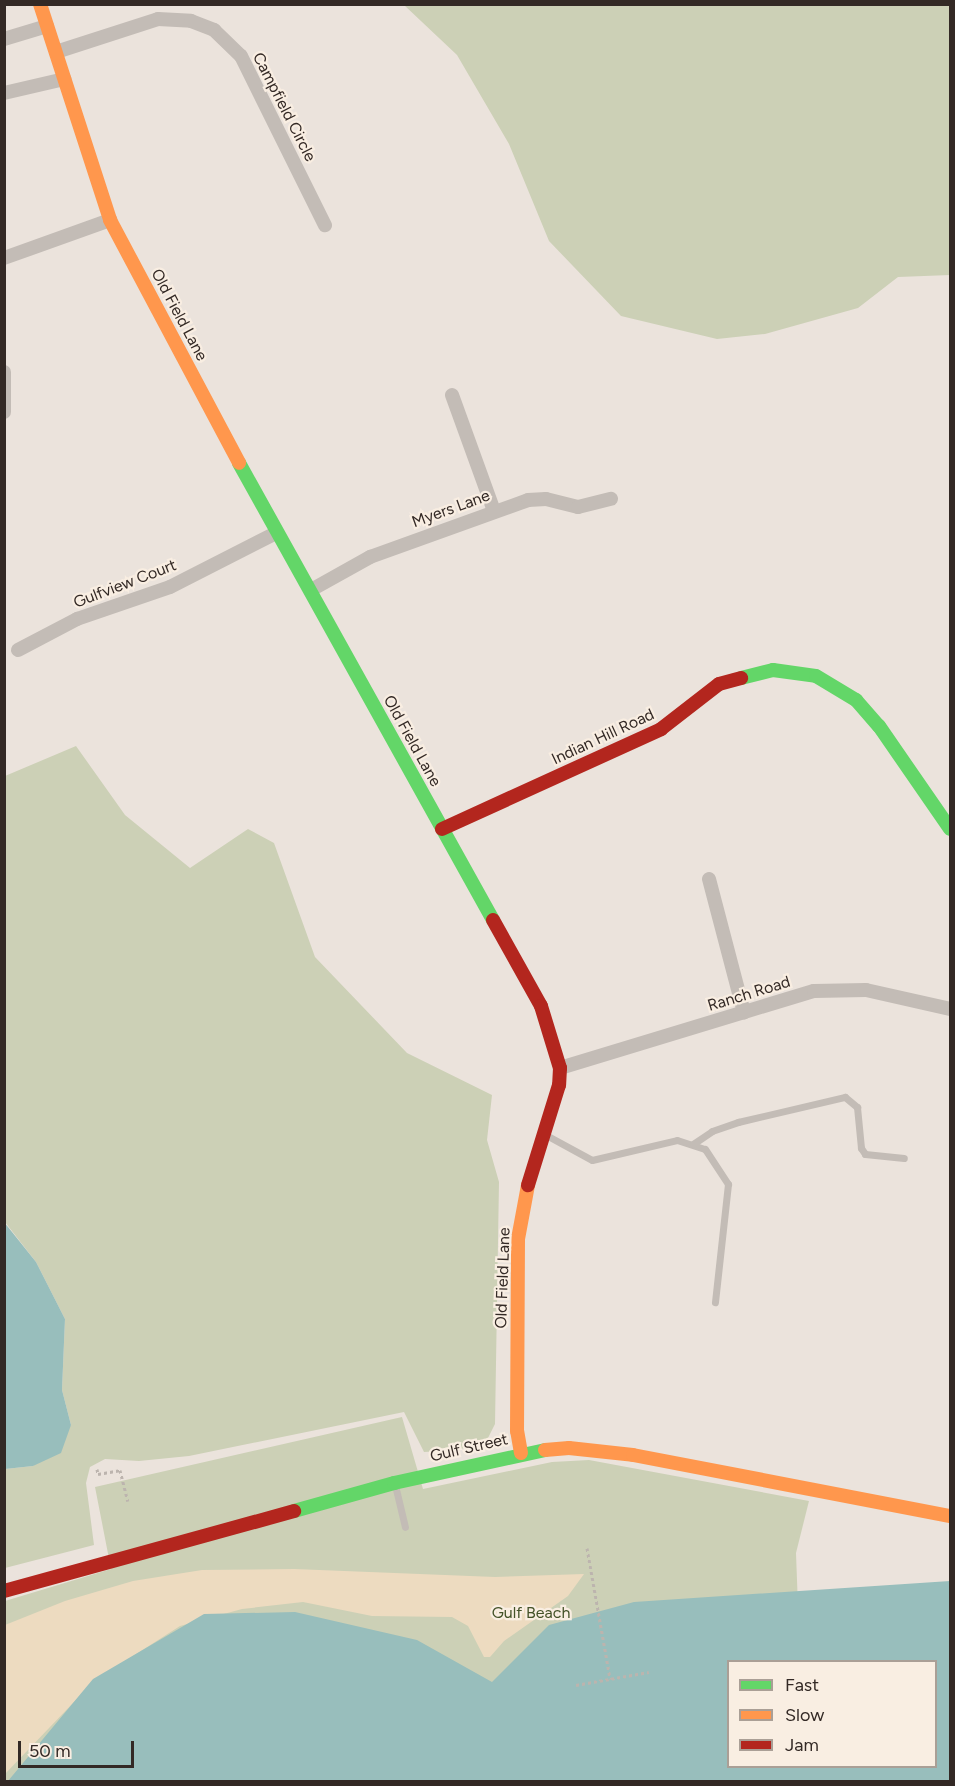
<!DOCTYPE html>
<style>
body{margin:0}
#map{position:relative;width:955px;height:1786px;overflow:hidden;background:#ebe3dc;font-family:Figtree,sans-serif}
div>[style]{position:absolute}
.green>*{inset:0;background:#ccd0b6}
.sand>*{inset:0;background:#eddbc0}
.water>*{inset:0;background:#98bebc}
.path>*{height:3px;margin-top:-1.5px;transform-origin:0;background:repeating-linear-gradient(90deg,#bcb4ae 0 3px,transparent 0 6px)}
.lane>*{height:7px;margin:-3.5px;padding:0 3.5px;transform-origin:3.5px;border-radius:3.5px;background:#c3bcb6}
.street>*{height:14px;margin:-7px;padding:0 7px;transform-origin:7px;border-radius:7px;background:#c3bcb6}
.fast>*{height:14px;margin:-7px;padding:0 7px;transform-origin:7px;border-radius:7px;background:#63d668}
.slow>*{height:14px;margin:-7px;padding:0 7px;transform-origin:7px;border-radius:7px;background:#ff974d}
.jam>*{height:14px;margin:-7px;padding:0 7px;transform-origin:7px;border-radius:7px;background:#b3261e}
span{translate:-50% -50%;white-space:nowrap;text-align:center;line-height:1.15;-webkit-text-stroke:4.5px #f9eee2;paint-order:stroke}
.street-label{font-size:16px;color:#332925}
.park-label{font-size:16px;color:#445228}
.frame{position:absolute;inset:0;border:6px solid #332925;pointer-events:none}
.legend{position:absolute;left:727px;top:1660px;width:210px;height:108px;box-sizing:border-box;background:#f9eee2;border:2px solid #aa9f96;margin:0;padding:8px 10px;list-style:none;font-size:18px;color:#332925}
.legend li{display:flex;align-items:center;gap:12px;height:30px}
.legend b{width:30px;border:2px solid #aa9f96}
.scale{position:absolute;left:18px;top:1741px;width:116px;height:27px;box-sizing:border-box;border:3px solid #332925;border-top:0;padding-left:8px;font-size:18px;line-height:21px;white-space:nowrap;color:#332925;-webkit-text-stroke:4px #f9eee2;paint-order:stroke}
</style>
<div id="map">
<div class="green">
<div style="clip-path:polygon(404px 5px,950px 5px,950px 275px,898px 277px,858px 308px,765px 334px,717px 339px,621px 316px,549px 241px,509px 144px,457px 55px)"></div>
<div style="clip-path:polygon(76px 746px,125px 815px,190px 868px,248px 829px,274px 843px,315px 957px,407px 1053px,492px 1095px,487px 1140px,499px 1182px,495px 1424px,486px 1442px,457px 1450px,424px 1452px,404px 1412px,189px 1456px,139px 1461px,105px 1459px,90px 1467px,86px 1483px,94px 1545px,5px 1568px,5px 1469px,33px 1466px,71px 1425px,62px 1390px,65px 1319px,36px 1262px,5px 1222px,5px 776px)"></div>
<div style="clip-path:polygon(402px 1417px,423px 1489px,552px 1462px,589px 1460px,809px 1501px,796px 1553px,800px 1661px,728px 1662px,112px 1781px,5px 1782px,5px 1601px,111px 1569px,95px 1487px)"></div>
</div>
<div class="sand">
<div style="clip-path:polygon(294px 1569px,495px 1577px,584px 1574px,568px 1596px,504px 1641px,490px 1657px,484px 1657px,468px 1626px,452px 1617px,372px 1616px,303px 1602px,242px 1609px,180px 1626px,94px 1681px,5px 1774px,5px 1625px,65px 1601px,133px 1581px,202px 1570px)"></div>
</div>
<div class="water">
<div style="clip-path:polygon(4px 1222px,36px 1262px,65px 1319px,62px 1390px,71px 1425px,61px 1453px,33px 1466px,5px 1469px)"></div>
<div style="clip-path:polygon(evenodd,950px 1581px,950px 1781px,8px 1781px,93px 1679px,204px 1614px,295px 1612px,417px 1640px,492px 1682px,549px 1625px,634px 1602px,950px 1581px,728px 1662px,936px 1662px,936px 1766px,728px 1766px,728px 1662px)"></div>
</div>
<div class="path">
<div style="left:97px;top:1469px;width:5px;rotate:79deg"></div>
<div style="left:98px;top:1474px;width:22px;rotate:-10deg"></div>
<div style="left:120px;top:1470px;width:32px;rotate:76deg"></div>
<div style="left:587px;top:1548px;width:133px;rotate:80deg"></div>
<div style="left:576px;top:1685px;width:74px;rotate:-10.1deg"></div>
</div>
<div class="lane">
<div style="left:546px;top:1135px;width:52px;rotate:28.5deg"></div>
<div style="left:592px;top:1160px;width:87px;rotate:-13.2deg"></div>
<div style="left:677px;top:1140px;width:29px;rotate:18deg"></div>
<div style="left:705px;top:1149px;width:42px;rotate:56.7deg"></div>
<div style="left:728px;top:1184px;width:119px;rotate:96.3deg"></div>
<div style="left:693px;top:1144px;width:23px;rotate:-34deg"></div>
<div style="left:712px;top:1131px;width:28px;rotate:-19deg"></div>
<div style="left:738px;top:1122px;width:110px;rotate:-13.2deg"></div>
<div style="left:845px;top:1097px;width:16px;rotate:40deg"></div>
<div style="left:857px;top:1107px;width:41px;rotate:84.4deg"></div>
<div style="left:861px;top:1148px;width:7px;rotate:56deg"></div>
<div style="left:865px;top:1154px;width:39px;rotate:6deg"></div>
<div style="left:395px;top:1485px;width:43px;rotate:76.6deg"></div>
</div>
<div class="street">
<div style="left:4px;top:39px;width:45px;rotate:-16.8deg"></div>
<div style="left:56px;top:52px;width:107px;rotate:-17.9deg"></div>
<div style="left:158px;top:19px;width:33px;rotate:3deg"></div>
<div style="left:191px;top:21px;width:25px;rotate:21deg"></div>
<div style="left:214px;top:30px;width:37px;rotate:44deg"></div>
<div style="left:241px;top:56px;width:189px;rotate:63.6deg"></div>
<div style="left:4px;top:93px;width:62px;rotate:-13.1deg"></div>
<div style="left:4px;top:258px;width:113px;rotate:-19.7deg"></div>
<div style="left:4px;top:372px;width:40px;rotate:90deg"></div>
<div style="left:452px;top:395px;width:123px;rotate:70.1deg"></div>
<div style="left:311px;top:590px;width:68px;rotate:-29.2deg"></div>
<div style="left:370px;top:557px;width:168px;rotate:-19.8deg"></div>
<div style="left:528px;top:500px;width:18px;rotate:-3deg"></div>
<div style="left:546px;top:499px;width:33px;rotate:14deg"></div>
<div style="left:578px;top:507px;width:34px;rotate:-14deg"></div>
<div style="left:18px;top:650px;width:67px;rotate:-27.7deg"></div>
<div style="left:77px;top:619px;width:98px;rotate:-19deg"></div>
<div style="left:170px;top:587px;width:119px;rotate:-27deg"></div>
<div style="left:709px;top:879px;width:138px;rotate:75.3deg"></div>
<div style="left:560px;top:1068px;width:265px;rotate:-16.9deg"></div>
<div style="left:814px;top:991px;width:52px;rotate:-1.1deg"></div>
<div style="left:866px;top:990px;width:86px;rotate:12.7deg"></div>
</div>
<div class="fast">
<div style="left:239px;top:463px;width:523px;rotate:60.93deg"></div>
<div style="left:741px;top:678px;width:33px;rotate:-14deg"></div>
<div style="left:773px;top:670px;width:43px;rotate:7.9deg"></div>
<div style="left:816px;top:676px;width:47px;rotate:31deg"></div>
<div style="left:856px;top:700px;width:35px;rotate:49deg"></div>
<div style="left:879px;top:726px;width:125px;rotate:55.4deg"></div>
<div style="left:294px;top:1511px;width:104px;rotate:-15.6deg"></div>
<div style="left:394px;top:1483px;width:155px;rotate:-12.3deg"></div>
</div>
<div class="slow">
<div style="left:40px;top:4px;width:227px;rotate:72deg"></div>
<div style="left:110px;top:220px;width:275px;rotate:62deg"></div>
<div style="left:545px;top:1450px;width:24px;rotate:-5deg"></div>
<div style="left:569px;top:1448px;width:64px;rotate:6.2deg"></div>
<div style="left:633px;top:1455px;width:323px;rotate:10.9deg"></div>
<div style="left:521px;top:1453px;width:22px;rotate:-100deg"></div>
<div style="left:517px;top:1431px;width:192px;rotate:-89.7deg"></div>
<div style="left:518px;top:1239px;width:55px;rotate:-79.5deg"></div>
</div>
<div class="jam">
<div style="left:442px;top:829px;width:241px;rotate:-24.5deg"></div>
<div style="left:661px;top:729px;width:73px;rotate:-37.8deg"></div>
<div style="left:719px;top:684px;width:23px;rotate:-15deg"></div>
<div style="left:493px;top:920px;width:98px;rotate:60.8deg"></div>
<div style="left:541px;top:1006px;width:65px;rotate:73deg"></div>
<div style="left:560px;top:1068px;width:17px;rotate:93deg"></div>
<div style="left:559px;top:1085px;width:105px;rotate:107.2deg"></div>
<div style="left:4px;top:1591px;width:301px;rotate:-15.4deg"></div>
</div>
<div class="street-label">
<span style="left:284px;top:107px;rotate:63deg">Campfield Circle</span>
<span style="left:179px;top:315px;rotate:62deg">Old Field Lane</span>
<span style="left:451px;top:509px;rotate:-20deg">Myers Lane</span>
<span style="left:125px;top:584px;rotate:-21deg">Gulfview Court</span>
<span style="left:603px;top:737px;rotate:-25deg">Indian Hill Road</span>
<span style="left:412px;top:741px;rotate:61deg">Old Field Lane</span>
<span style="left:749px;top:994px;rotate:-17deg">Ranch Road</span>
<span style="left:503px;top:1278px;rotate:-88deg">Old Field Lane</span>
<span style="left:469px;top:1448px;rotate:-13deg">Gulf Street</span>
</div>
<div class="park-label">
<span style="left:531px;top:1613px">Gulf Beach</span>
</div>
<div class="frame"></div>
<ul class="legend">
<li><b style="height:8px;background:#63d668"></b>Fast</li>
<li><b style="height:8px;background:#ff974d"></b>Slow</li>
<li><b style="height:8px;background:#b3261e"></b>Jam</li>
</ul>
<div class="scale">50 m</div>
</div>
